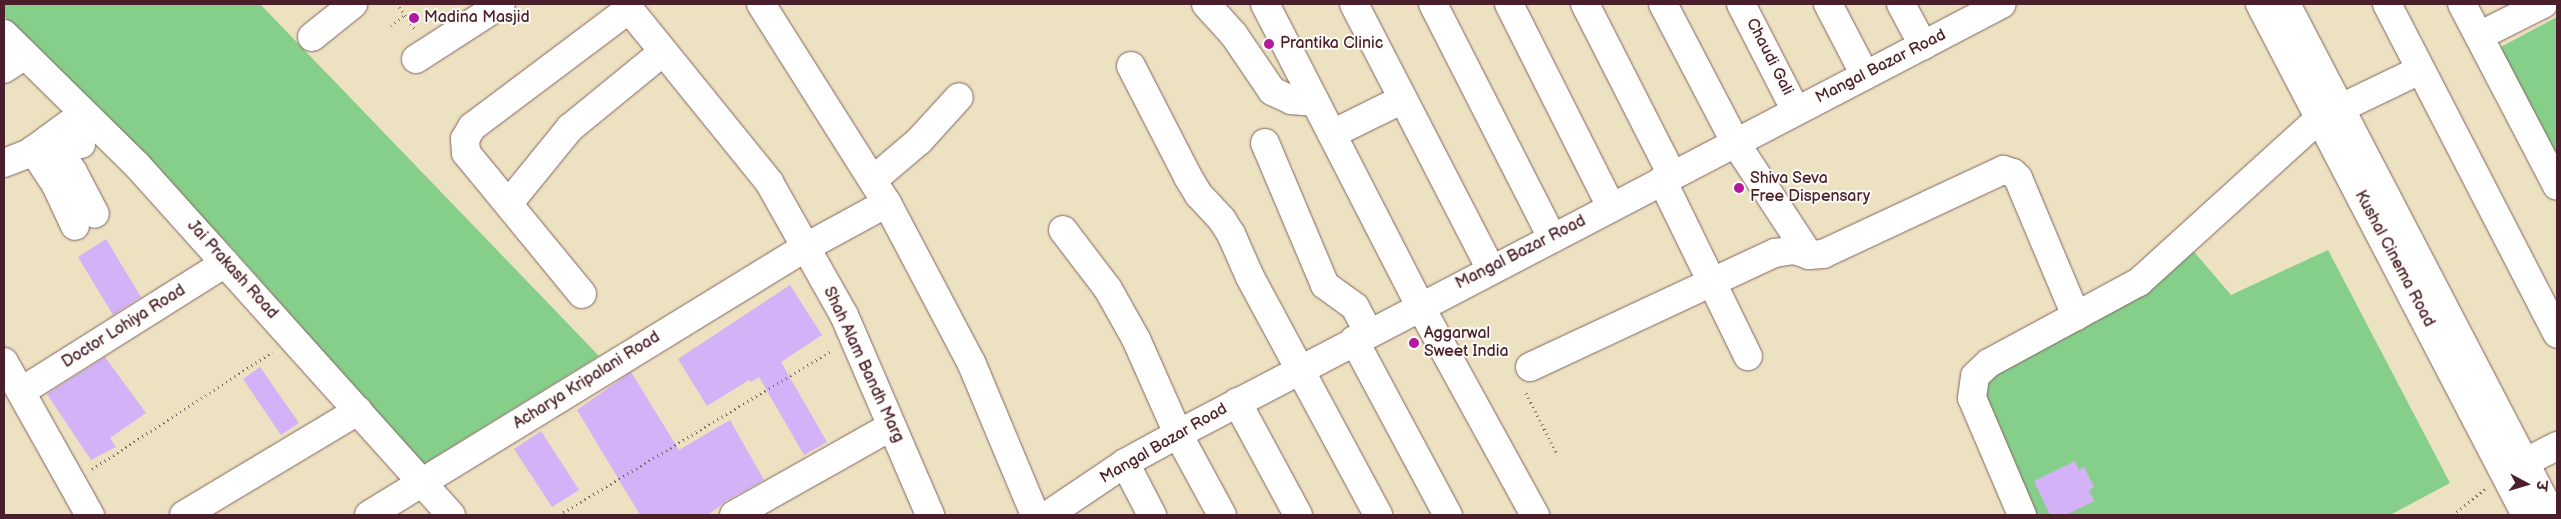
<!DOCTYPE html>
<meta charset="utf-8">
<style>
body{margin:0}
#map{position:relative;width:2561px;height:519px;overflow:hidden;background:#ece1c1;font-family:"Balsamiq Sans","Playpen Sans Deva",sans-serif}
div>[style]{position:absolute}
.green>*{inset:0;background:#86cf8b}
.building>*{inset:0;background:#d3b2f7}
.path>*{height:3px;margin-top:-1.5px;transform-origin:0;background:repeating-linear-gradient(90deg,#836360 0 1px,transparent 0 5px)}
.roads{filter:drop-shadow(0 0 1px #836360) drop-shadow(0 0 1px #836360)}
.minor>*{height:28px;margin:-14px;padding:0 14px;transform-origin:14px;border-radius:14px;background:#fff}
.dots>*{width:14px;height:14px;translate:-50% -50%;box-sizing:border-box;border:2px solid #fdfcf7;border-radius:50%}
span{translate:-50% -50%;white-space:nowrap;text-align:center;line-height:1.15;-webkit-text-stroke:4px #fdfcf7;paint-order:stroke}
.poi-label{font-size:16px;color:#4a1f2b}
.left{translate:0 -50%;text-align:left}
.street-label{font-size:16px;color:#4a1f2b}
.frame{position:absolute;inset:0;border:5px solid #4a1f2b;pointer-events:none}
.north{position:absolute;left:2501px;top:459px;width:50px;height:50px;-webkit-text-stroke:4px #fdfcf7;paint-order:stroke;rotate:96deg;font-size:14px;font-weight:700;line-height:20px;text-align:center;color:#4a1f2b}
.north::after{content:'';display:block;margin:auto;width:18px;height:22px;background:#4a1f2b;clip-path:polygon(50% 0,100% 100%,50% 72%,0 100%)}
</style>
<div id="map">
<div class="green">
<div style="clip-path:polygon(4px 4px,260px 4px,599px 356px,422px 465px,231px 247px,4px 16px)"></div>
<div style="clip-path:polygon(2557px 17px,2557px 161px,2497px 49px)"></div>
<div style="clip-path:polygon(2190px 247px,2231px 295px,2328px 250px,2450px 483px,2390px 515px,2036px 515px,1976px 376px)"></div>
</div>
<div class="building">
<div style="clip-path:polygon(106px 239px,141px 297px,113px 315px,78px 257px)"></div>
<div style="clip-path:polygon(790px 285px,822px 335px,781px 362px,827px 442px,804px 455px,759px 377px,751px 382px,749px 380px,707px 406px,678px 359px)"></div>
<div style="clip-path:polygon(105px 357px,146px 413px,110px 438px,116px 447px,91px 460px,47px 394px)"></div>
<div style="clip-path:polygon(260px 367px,299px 423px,281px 435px,243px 379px)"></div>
<div style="clip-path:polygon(631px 372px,679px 450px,730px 420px,764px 480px,726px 501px,708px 515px,640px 515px,577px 410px)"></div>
<div style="clip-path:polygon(541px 431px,579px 490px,552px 507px,514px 449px)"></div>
<div style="clip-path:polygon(2075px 461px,2079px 470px,2084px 467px,2094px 487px,2089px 490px,2094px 501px,2066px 515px,2050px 515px,2034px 481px)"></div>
</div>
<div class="path">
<div style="left:399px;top:7px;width:28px;rotate:55deg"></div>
<div style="left:391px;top:26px;width:18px;rotate:-38deg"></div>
<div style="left:1526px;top:393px;width:66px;rotate:63deg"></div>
<div style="left:92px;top:469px;width:215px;rotate:-33deg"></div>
<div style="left:559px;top:515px;width:319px;rotate:-31.1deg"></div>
<div style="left:2453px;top:515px;width:41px;rotate:-39.1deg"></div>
</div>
<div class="roads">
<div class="minor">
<div style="left:625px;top:4px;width:229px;rotate:51deg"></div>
<div style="left:769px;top:182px;width:153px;rotate:60.6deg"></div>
<div style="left:844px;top:315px;width:218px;rotate:66.7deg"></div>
<div style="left:761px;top:4px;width:236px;rotate:57.7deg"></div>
<div style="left:887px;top:203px;width:180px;rotate:62.2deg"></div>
<div style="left:971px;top:362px;width:166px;rotate:67.3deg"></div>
<div style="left:1206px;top:4px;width:42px;rotate:47.9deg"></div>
<div style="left:1234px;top:35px;width:68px;rotate:55.8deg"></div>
<div style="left:1272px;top:91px;width:21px;rotate:25deg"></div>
<div style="left:1291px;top:100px;width:24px;rotate:5deg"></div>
<div style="left:1265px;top:4px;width:339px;rotate:62.8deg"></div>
<div style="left:1420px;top:306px;width:239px;rotate:61.2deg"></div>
<div style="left:1354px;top:4px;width:298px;rotate:62.7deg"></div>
<div style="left:1433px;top:4px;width:263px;rotate:63deg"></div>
<div style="left:1509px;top:4px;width:227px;rotate:63.3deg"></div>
<div style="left:1585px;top:4px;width:192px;rotate:63deg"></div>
<div style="left:1663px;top:4px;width:156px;rotate:62.4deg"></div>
<div style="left:1735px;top:142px;width:135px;rotate:56.8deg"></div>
<div style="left:1741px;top:4px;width:120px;rotate:62.8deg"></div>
<div style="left:1828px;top:4px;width:80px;rotate:62.5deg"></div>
<div style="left:1901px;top:4px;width:47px;rotate:61.8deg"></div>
<div style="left:2260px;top:4px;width:576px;rotate:62.5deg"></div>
<div style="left:2286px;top:4px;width:576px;rotate:62.5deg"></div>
<div style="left:2387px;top:4px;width:371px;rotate:62.7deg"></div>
<div style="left:2462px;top:4px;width:205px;rotate:62.4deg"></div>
<div style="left:4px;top:34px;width:187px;rotate:44.6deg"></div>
<div style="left:137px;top:165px;width:470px;rotate:48.1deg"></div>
<div style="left:2479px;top:36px;width:72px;rotate:-26.6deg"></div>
<div style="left:312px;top:37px;width:53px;rotate:-38.8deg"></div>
<div style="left:416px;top:59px;width:101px;rotate:-32.9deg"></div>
<div style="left:1131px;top:66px;width:125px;rotate:62.8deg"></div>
<div style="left:1188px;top:177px;width:21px;rotate:59deg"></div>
<div style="left:1199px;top:195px;width:34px;rotate:47deg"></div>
<div style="left:1222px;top:220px;width:17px;rotate:57deg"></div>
<div style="left:1231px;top:234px;width:47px;rotate:66.2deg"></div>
<div style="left:1250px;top:277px;width:270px;rotate:61.7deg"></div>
<div style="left:4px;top:69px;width:25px;rotate:-34deg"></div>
<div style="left:67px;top:126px;width:23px;rotate:52deg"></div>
<div style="left:1332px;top:134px;width:79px;rotate:-26.2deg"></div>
<div style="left:50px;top:138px;width:41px;rotate:55.9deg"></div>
<div style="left:73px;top:172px;width:47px;rotate:62.4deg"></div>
<div style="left:1265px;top:143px;width:154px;rotate:67.1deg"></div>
<div style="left:1325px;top:285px;width:37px;rotate:36deg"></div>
<div style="left:1355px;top:307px;width:30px;rotate:62deg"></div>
<div style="left:33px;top:150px;width:42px;rotate:56.7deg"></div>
<div style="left:56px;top:185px;width:45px;rotate:65.1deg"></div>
<div style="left:4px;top:163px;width:26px;rotate:-21deg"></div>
<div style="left:28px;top:154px;width:69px;rotate:-36.2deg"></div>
<div style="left:873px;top:180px;width:60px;rotate:-40.3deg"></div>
<div style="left:919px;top:141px;width:59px;rotate:-47.7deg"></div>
<div style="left:1662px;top:180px;width:196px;rotate:64deg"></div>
<div style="left:509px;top:203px;width:97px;rotate:-50.9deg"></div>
<div style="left:570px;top:128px;width:120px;rotate:-39.3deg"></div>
<div style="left:1063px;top:230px;width:74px;rotate:52.7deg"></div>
<div style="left:1108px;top:289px;width:57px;rotate:60.8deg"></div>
<div style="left:1136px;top:339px;width:104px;rotate:66.1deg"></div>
<div style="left:1178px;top:434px;width:92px;rotate:61.5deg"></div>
<div style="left:582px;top:294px;width:183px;rotate:-129.4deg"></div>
<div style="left:466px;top:153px;width:14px;rotate:-94deg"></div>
<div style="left:465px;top:139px;width:14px;rotate:-60deg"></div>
<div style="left:472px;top:127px;width:196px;rotate:-36.9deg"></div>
<div style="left:1354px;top:340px;width:199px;rotate:61.8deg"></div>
<div style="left:4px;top:362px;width:176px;rotate:60.7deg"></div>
<div style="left:1530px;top:367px;width:270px;rotate:-25deg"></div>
<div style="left:1775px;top:253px;width:19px;rotate:-9deg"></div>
<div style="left:1794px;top:250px;width:16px;rotate:18deg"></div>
<div style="left:1809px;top:255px;width:14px;rotate:-4deg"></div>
<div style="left:1823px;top:254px;width:199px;rotate:-25deg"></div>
<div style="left:2003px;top:170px;width:10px;rotate:17deg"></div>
<div style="left:2013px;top:173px;width:7px;rotate:45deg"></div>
<div style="left:2018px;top:178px;width:150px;rotate:67.2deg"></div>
<div style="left:22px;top:391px;width:240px;rotate:-32.2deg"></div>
<div style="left:1237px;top:402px;width:128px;rotate:61.6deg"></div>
<div style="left:1125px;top:463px;width:59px;rotate:62.6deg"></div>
<div style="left:2510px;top:470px;width:53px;rotate:-27.1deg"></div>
<div style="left:184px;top:515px;width:203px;rotate:-30.9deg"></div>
<div style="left:369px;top:515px;width:513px;rotate:-31.52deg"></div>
<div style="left:806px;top:247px;width:92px;rotate:-28.5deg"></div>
<div style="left:734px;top:515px;width:181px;rotate:-29.4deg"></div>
<div style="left:1048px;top:515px;width:93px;rotate:-34deg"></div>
<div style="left:1125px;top:463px;width:60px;rotate:-28.7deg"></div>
<div style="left:1178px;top:434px;width:929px;rotate:-27.56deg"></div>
<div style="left:2022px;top:515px;width:127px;rotate:-113.1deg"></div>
<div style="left:1972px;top:398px;width:22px;rotate:-82deg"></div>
<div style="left:1975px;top:376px;width:19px;rotate:-43deg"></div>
<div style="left:1989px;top:363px;width:170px;rotate:-28.4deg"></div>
<div style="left:2139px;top:282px;width:244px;rotate:-42.2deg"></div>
<div style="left:2320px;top:118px;width:111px;rotate:-25.6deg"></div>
</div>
</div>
<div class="dots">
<div style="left:414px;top:18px;background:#b5179e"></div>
<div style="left:1269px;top:44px;background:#b5179e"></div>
<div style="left:1739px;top:188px;background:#b5179e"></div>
<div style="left:1414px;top:343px;background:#b5179e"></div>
</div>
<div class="poi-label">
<span class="left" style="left:424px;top:18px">Madina Masjid</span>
<span class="left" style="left:1280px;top:44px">Prantika Clinic</span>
<span class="left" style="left:1750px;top:188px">Shiva Seva<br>Free Dispensary</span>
<span class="left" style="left:1424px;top:343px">Aggarwal<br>Sweet India</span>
</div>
<div class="street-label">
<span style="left:1769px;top:57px;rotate:63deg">Chaudi Gali</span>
<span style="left:1881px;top:67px;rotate:-27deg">Mangal Bazar Road</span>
<span style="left:1521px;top:253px;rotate:-27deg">Mangal Bazar Road</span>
<span style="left:2394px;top:259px;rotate:62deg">Kushal Cinema Road</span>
<span style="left:232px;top:270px;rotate:48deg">Jai Prakash Road</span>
<span style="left:124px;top:327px;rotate:-32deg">Doctor Lohiya Road</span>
<span style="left:863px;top:365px;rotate:65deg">Shah Alam Bandh Marg</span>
<span style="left:587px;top:381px;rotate:-32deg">Acharya Kripalani Road</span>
<span style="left:1164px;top:444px;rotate:-30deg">Mangal Bazar Road</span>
</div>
<div class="frame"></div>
<div class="north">उ</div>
</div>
